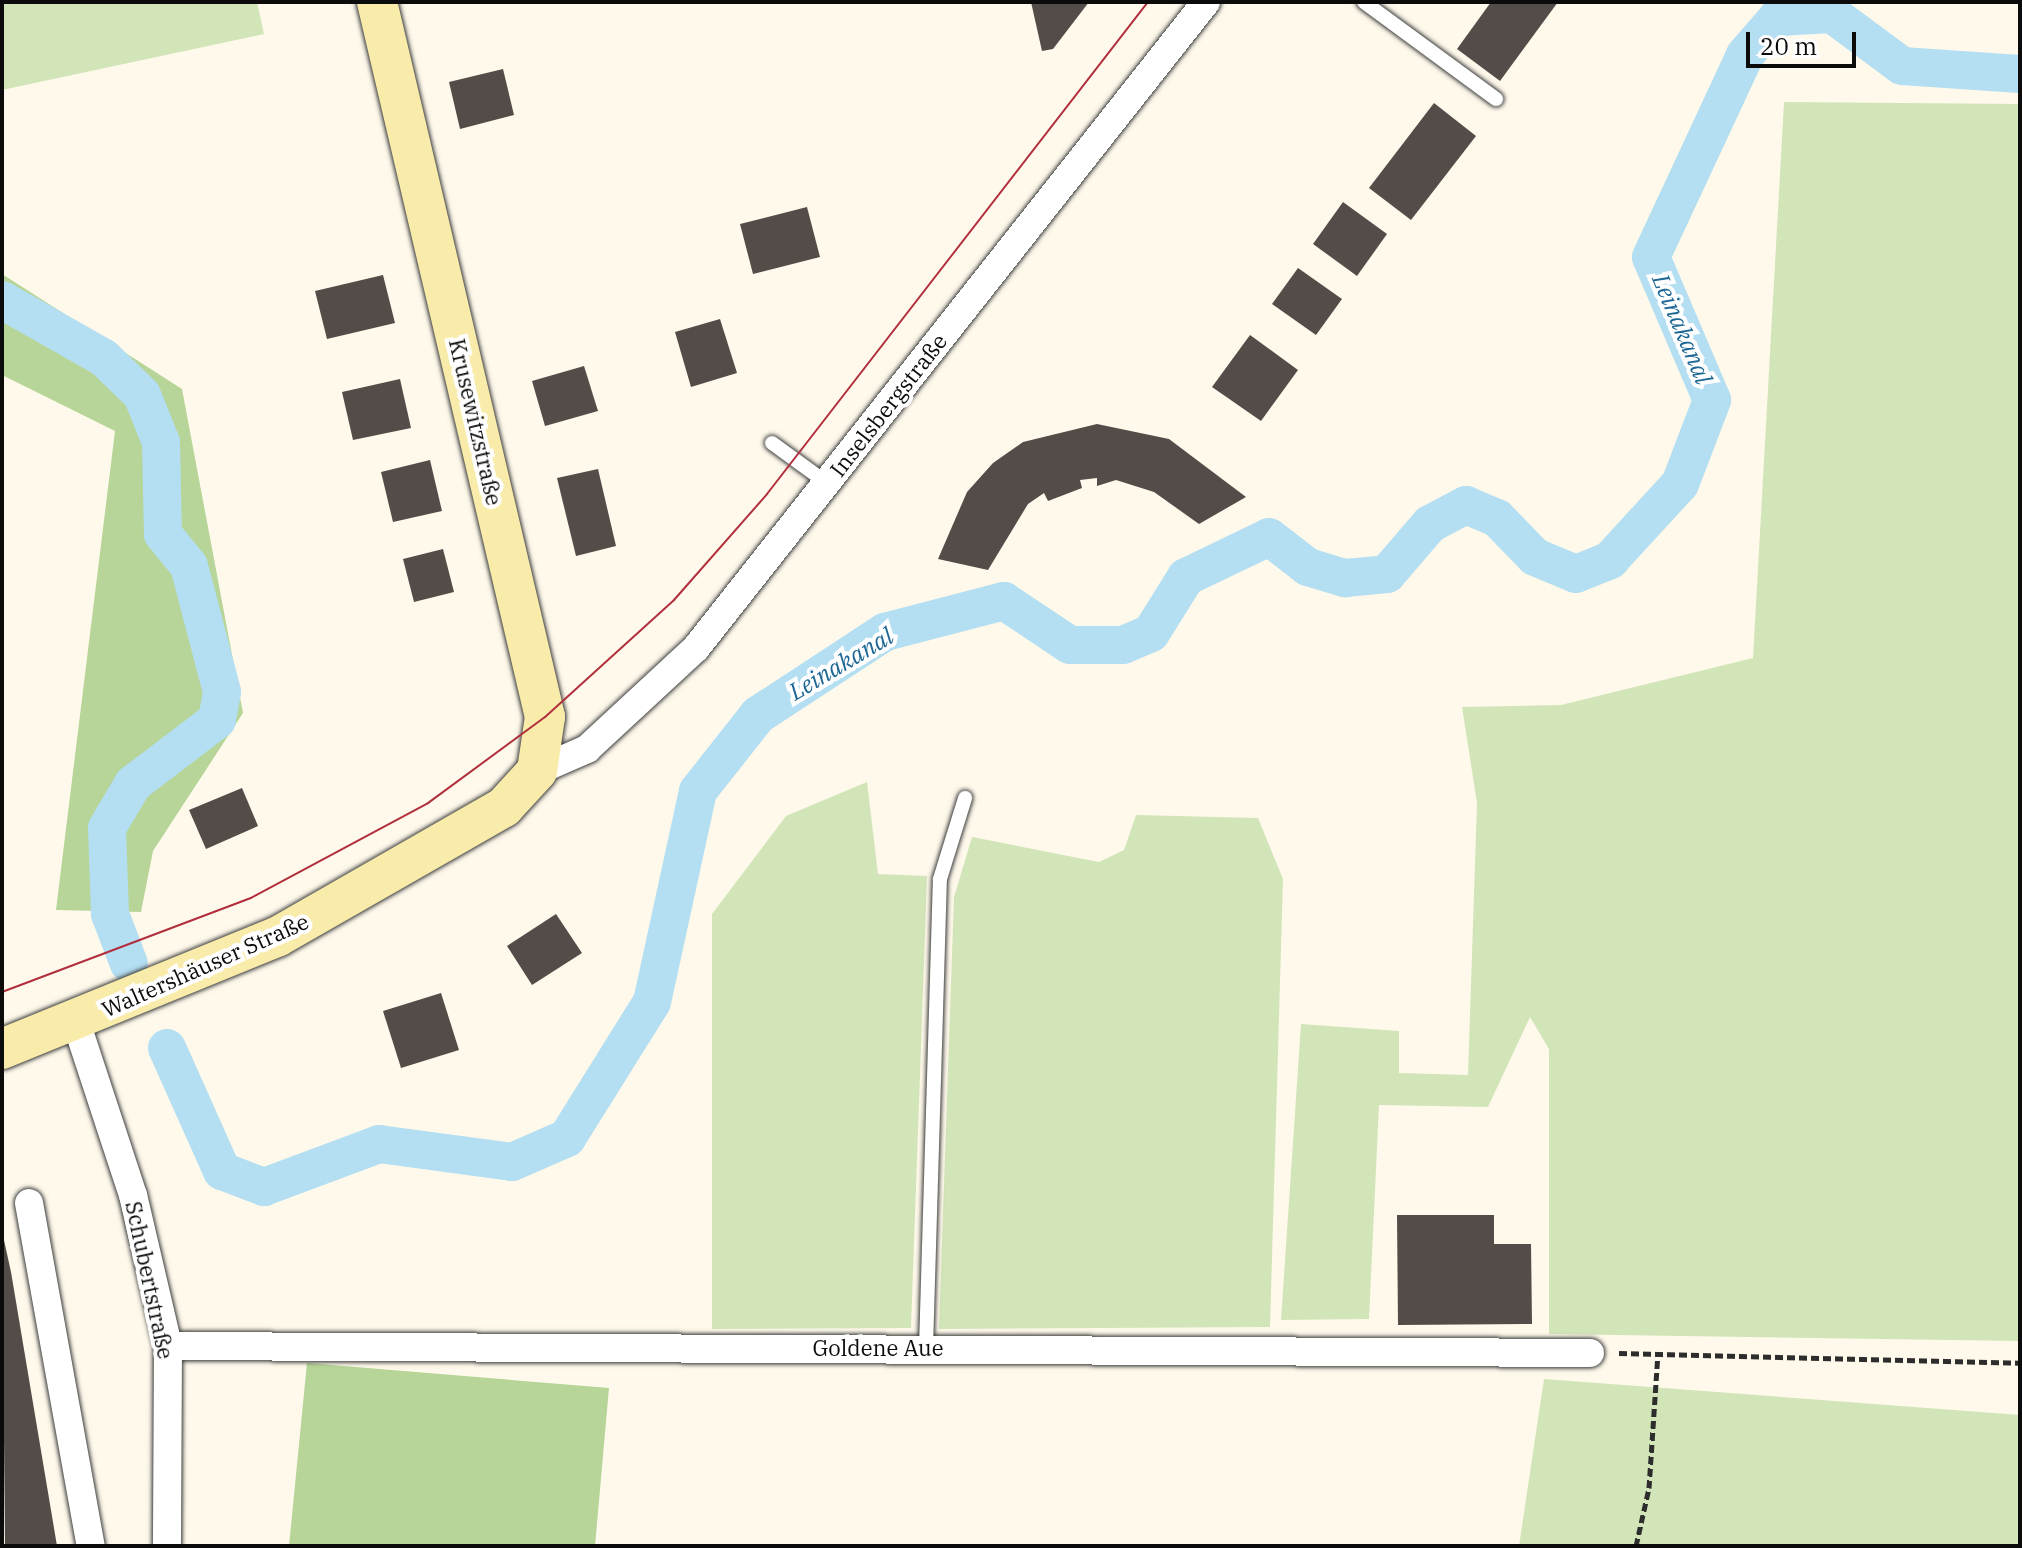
<!DOCTYPE html>
<meta charset="utf-8">
<style>
body{margin:0}
#map{position:relative;width:2022px;height:1548px;overflow:hidden;background:#fef9eb;font-family:"IBM Plex Serif",serif}
div>[style]{position:absolute}
.green>*{inset:0;background:#d2e5b8}
.forest>*{inset:0;background:#b7d598}
.canal>*{height:38px;margin:-19px;padding:0 19px;transform-origin:19px;border-radius:19px;background:#b4def1}
.building>*{inset:0;background:#534c49}
.path>*{height:5px;margin-top:-2.5px;transform-origin:0;background:repeating-linear-gradient(90deg,#2d2d2d 0 8px,transparent 0 12px)}
.roads{filter:drop-shadow(0 0 2px #3e3e3e) drop-shadow(0 0 2px #3e3e3e)}
.lane>*{height:14px;margin:-7px;padding:0 7px;transform-origin:7px;border-radius:7px;background:#fff}
.street>*{height:28px;margin:-14px;padding:0 14px;transform-origin:14px;border-radius:14px;background:#fff}
.secondary>*{height:40px;margin:-20px;padding:0 20px;transform-origin:20px;border-radius:20px;background:#f9ecab}
.tram>*{height:2px;margin:-1px;padding:0 1px;transform-origin:1px;border-radius:1px;background:#b12e3c}
span{translate:-50% -50%;white-space:nowrap;text-align:center;line-height:1.15;-webkit-text-stroke:8px #fff;paint-order:stroke}
.street-label{font-size:22px;color:#0b0b0b}
.water-label{font-size:24px;color:#1e6794;font-style:italic}
.frame{position:absolute;inset:0;border:4px solid #0b0b0b;pointer-events:none}
.scale{position:absolute;left:1746px;top:32px;width:110px;height:36px;box-sizing:border-box;border:4px solid #0b0b0b;border-top:0;padding-left:10px;font-size:24px;line-height:28px;white-space:nowrap;color:#0b0b0b;-webkit-text-stroke:6px #fff;paint-order:stroke}
</style>
<div id="map">
<div class="green">
<div style="clip-path:polygon(2px 2px,257px 2px,264px 34px,2px 90px)"></div>
<div style="clip-path:polygon(1784px 102px,2020px 104px,2020px 1341px,1549px 1334px,1549px 1049px,1530px 1017px,1488px 1107px,1379px 1105px,1369px 1319px,1281px 1320px,1301px 1024px,1399px 1031px,1399px 1073px,1468px 1075px,1477px 803px,1462px 707px,1561px 705px,1753px 658px)"></div>
<div style="clip-path:polygon(867px 782px,878px 874px,927px 876px,911px 1328px,712px 1329px,712px 914px,786px 816px)"></div>
<div style="clip-path:polygon(1136px 815px,1258px 818px,1283px 879px,1270px 1327px,939px 1329px,954px 897px,972px 837px,1099px 862px,1124px 850px)"></div>
<div style="clip-path:polygon(1544px 1379px,2020px 1415px,2020px 1546px,1519px 1546px)"></div>
</div>
<div class="forest">
<div style="clip-path:polygon(2px 274px,182px 389px,243px 713px,153px 851px,141px 912px,56px 910px,115px 431px,2px 375px)"></div>
<div style="clip-path:polygon(307px 1363px,609px 1388px,595px 1546px,289px 1546px)"></div>
</div>
<div class="canal">
<div style="left:2px;top:300px;width:117px;rotate:29.6deg"></div>
<div style="left:104px;top:358px;width:53px;rotate:44.2deg"></div>
<div style="left:142px;top:395px;width:51px;rotate:68deg"></div>
<div style="left:161px;top:442px;width:92px;rotate:88.8deg"></div>
<div style="left:163px;top:534px;width:41px;rotate:50.9deg"></div>
<div style="left:189px;top:566px;width:130px;rotate:75.3deg"></div>
<div style="left:222px;top:692px;width:28px;rotate:100deg"></div>
<div style="left:217px;top:720px;width:106px;rotate:142.7deg"></div>
<div style="left:133px;top:784px;width:51px;rotate:120.6deg"></div>
<div style="left:107px;top:828px;width:86px;rotate:88deg"></div>
<div style="left:110px;top:914px;width:53px;rotate:69.2deg"></div>
<div style="left:167px;top:1048px;width:135px;rotate:65.9deg"></div>
<div style="left:222px;top:1171px;width:45px;rotate:20.9deg"></div>
<div style="left:264px;top:1187px;width:123px;rotate:-20.5deg"></div>
<div style="left:379px;top:1144px;width:134px;rotate:7.7deg"></div>
<div style="left:512px;top:1162px;width:60px;rotate:-23.6deg"></div>
<div style="left:567px;top:1138px;width:160px;rotate:-58deg"></div>
<div style="left:652px;top:1002px;width:216px;rotate:-77.7deg"></div>
<div style="left:698px;top:791px;width:97px;rotate:-51.7deg"></div>
<div style="left:758px;top:715px;width:152px;rotate:-33.2deg"></div>
<div style="left:885px;top:632px;width:123px;rotate:-14.6deg"></div>
<div style="left:1004px;top:601px;width:79px;rotate:33.7deg"></div>
<div style="left:1070px;top:645px;width:53px"></div>
<div style="left:1123px;top:645px;width:30px;rotate:-23deg"></div>
<div style="left:1151px;top:633px;width:66px;rotate:-58deg"></div>
<div style="left:1186px;top:577px;width:92px;rotate:-25.7deg"></div>
<div style="left:1269px;top:537px;width:49px;rotate:37.6deg"></div>
<div style="left:1308px;top:567px;width:39px;rotate:17deg"></div>
<div style="left:1345px;top:578px;width:42px;rotate:-5.4deg"></div>
<div style="left:1387px;top:574px;width:66px;rotate:-49.3deg"></div>
<div style="left:1430px;top:524px;width:41px;rotate:-27.8deg"></div>
<div style="left:1466px;top:505px;width:34px;rotate:23deg"></div>
<div style="left:1497px;top:518px;width:54px;rotate:45.7deg"></div>
<div style="left:1535px;top:557px;width:44px;rotate:22.5deg"></div>
<div style="left:1576px;top:574px;width:37px;rotate:-22deg"></div>
<div style="left:1610px;top:560px;width:103px;rotate:-47.4deg"></div>
<div style="left:1680px;top:484px;width:90px;rotate:-69.1deg"></div>
<div style="left:1712px;top:400px;width:155px;rotate:-113.1deg"></div>
<div style="left:1651px;top:257px;width:223px;rotate:-65deg"></div>
<div style="left:1745px;top:55px;width:50px;rotate:-49deg"></div>
<div style="left:1778px;top:17px;width:54px;rotate:-3.2deg"></div>
<div style="left:1832px;top:14px;width:87px;rotate:36.6deg"></div>
<div style="left:1902px;top:66px;width:118px;rotate:3.9deg"></div>
</div>
<div class="building">
<div style="clip-path:polygon(1031px 2px,1089px 2px,1053px 49px,1042px 51px)"></div>
<div style="clip-path:polygon(1491px 2px,1558px 2px,1500px 81px,1457px 49px)"></div>
<div style="clip-path:polygon(503px 69px,514px 115px,460px 129px,449px 82px)"></div>
<div style="clip-path:polygon(1434px 103px,1476px 136px,1411px 220px,1369px 188px)"></div>
<div style="clip-path:polygon(1343px 202px,1387px 234px,1357px 276px,1313px 244px)"></div>
<div style="clip-path:polygon(807px 207px,820px 257px,753px 274px,740px 224px)"></div>
<div style="clip-path:polygon(1298px 268px,1342px 299px,1316px 335px,1272px 304px)"></div>
<div style="clip-path:polygon(383px 275px,395px 323px,327px 339px,315px 291px)"></div>
<div style="clip-path:polygon(720px 319px,737px 373px,691px 387px,675px 332px)"></div>
<div style="clip-path:polygon(1250px 335px,1298px 370px,1261px 421px,1212px 387px)"></div>
<div style="clip-path:polygon(584px 366px,598px 411px,545px 426px,532px 381px)"></div>
<div style="clip-path:polygon(400px 379px,411px 428px,353px 440px,342px 392px)"></div>
<div style="clip-path:polygon(1097px 424px,1169px 439px,1246px 497px,1199px 524px,1154px 492px,1116px 480px,1097px 486px,1097px 478px,1080px 480px,1082px 488px,1048px 501px,1044px 493px,1028px 504px,988px 570px,938px 559px,967px 492px,993px 463px,1023px 442px)"></div>
<div style="clip-path:polygon(430px 460px,442px 511px,393px 522px,381px 472px)"></div>
<div style="clip-path:polygon(598px 469px,616px 546px,576px 556px,557px 478px)"></div>
<div style="clip-path:polygon(443px 549px,454px 592px,414px 602px,403px 559px)"></div>
<div style="clip-path:polygon(242px 788px,258px 826px,206px 849px,189px 810px)"></div>
<div style="clip-path:polygon(556px 914px,582px 953px,532px 985px,507px 946px)"></div>
<div style="clip-path:polygon(441px 993px,459px 1050px,401px 1068px,383px 1011px)"></div>
<div style="clip-path:polygon(1397px 1215px,1494px 1215px,1494px 1244px,1531px 1244px,1532px 1324px,1398px 1325px)"></div>
<div style="clip-path:polygon(2px 1231px,11px 1272px,57px 1546px,5px 1546px)"></div>
</div>
<div class="path">
<div style="left:1619px;top:1353px;width:401px;rotate:1.4deg"></div>
<div style="left:1636px;top:1546px;width:59px;rotate:-77.4deg"></div>
<div style="left:1649px;top:1488px;width:135px;rotate:-86.2deg"></div>
</div>
<div class="roads">
<div class="lane">
<div style="left:1364px;top:2px;width:164px;rotate:36.3deg"></div>
<div style="left:772px;top:443px;width:68px;rotate:36deg"></div>
<div style="left:926px;top:1348px;width:469px;rotate:-88.3deg"></div>
<div style="left:940px;top:879px;width:85px;rotate:-72.8deg"></div>
</div>
<div class="street">
<div style="left:537px;top:771px;width:55px;rotate:-23.7deg"></div>
<div style="left:587px;top:749px;width:149px;rotate:-42.8deg"></div>
<div style="left:696px;top:648px;width:823px;rotate:-51.71deg"></div>
<div style="left:76px;top:1022px;width:182px;rotate:71.8deg"></div>
<div style="left:133px;top:1195px;width:155px;rotate:76.9deg"></div>
<div style="left:168px;top:1346px;width:200px;rotate:90.3deg"></div>
<div style="left:29px;top:1203px;width:349px;rotate:79.8deg"></div>
<div style="left:168px;top:1346px;width:1422px;rotate:0.28deg"></div>
</div>
<div class="secondary">
<div style="left:2px;top:1049px;width:297px;rotate:-22.2deg"></div>
<div style="left:277px;top:937px;width:262px;rotate:-29.8deg"></div>
<div style="left:504px;top:807px;width:49px;rotate:-47.5deg"></div>
<div style="left:537px;top:771px;width:55px;rotate:-81.6deg"></div>
<div style="left:545px;top:717px;width:734px;rotate:-103.22deg"></div>
</div>
</div>
<div class="tram">
<div style="left:2px;top:992px;width:266px;rotate:-20.7deg"></div>
<div style="left:251px;top:898px;width:201px;rotate:-28.2deg"></div>
<div style="left:428px;top:803px;width:145px;rotate:-36.3deg"></div>
<div style="left:545px;top:717px;width:174px;rotate:-42.2deg"></div>
<div style="left:674px;top:600px;width:141px;rotate:-48.7deg"></div>
<div style="left:767px;top:494px;width:622px;rotate:-52.25deg"></div>
</div>
<div class="street-label">
<span style="left:888px;top:405px;rotate:-52deg">Inselsbergstraße</span>
<span style="left:476px;top:422px;rotate:77deg">Krusewitzstraße</span>
<span style="left:205px;top:965px;rotate:-24deg">Waltershäuser Straße</span>
<span style="left:150px;top:1280px;rotate:78deg">Schubertstraße</span>
<span style="left:878px;top:1348px">Goldene Aue</span>
</div>
<div class="water-label">
<span style="left:1682px;top:329px;rotate:67deg">Leinakanal</span>
<span style="left:841px;top:664px;rotate:-31deg">Leinakanal</span>
</div>
<div class="frame"></div>
<div class="scale">20 m</div>
</div>
